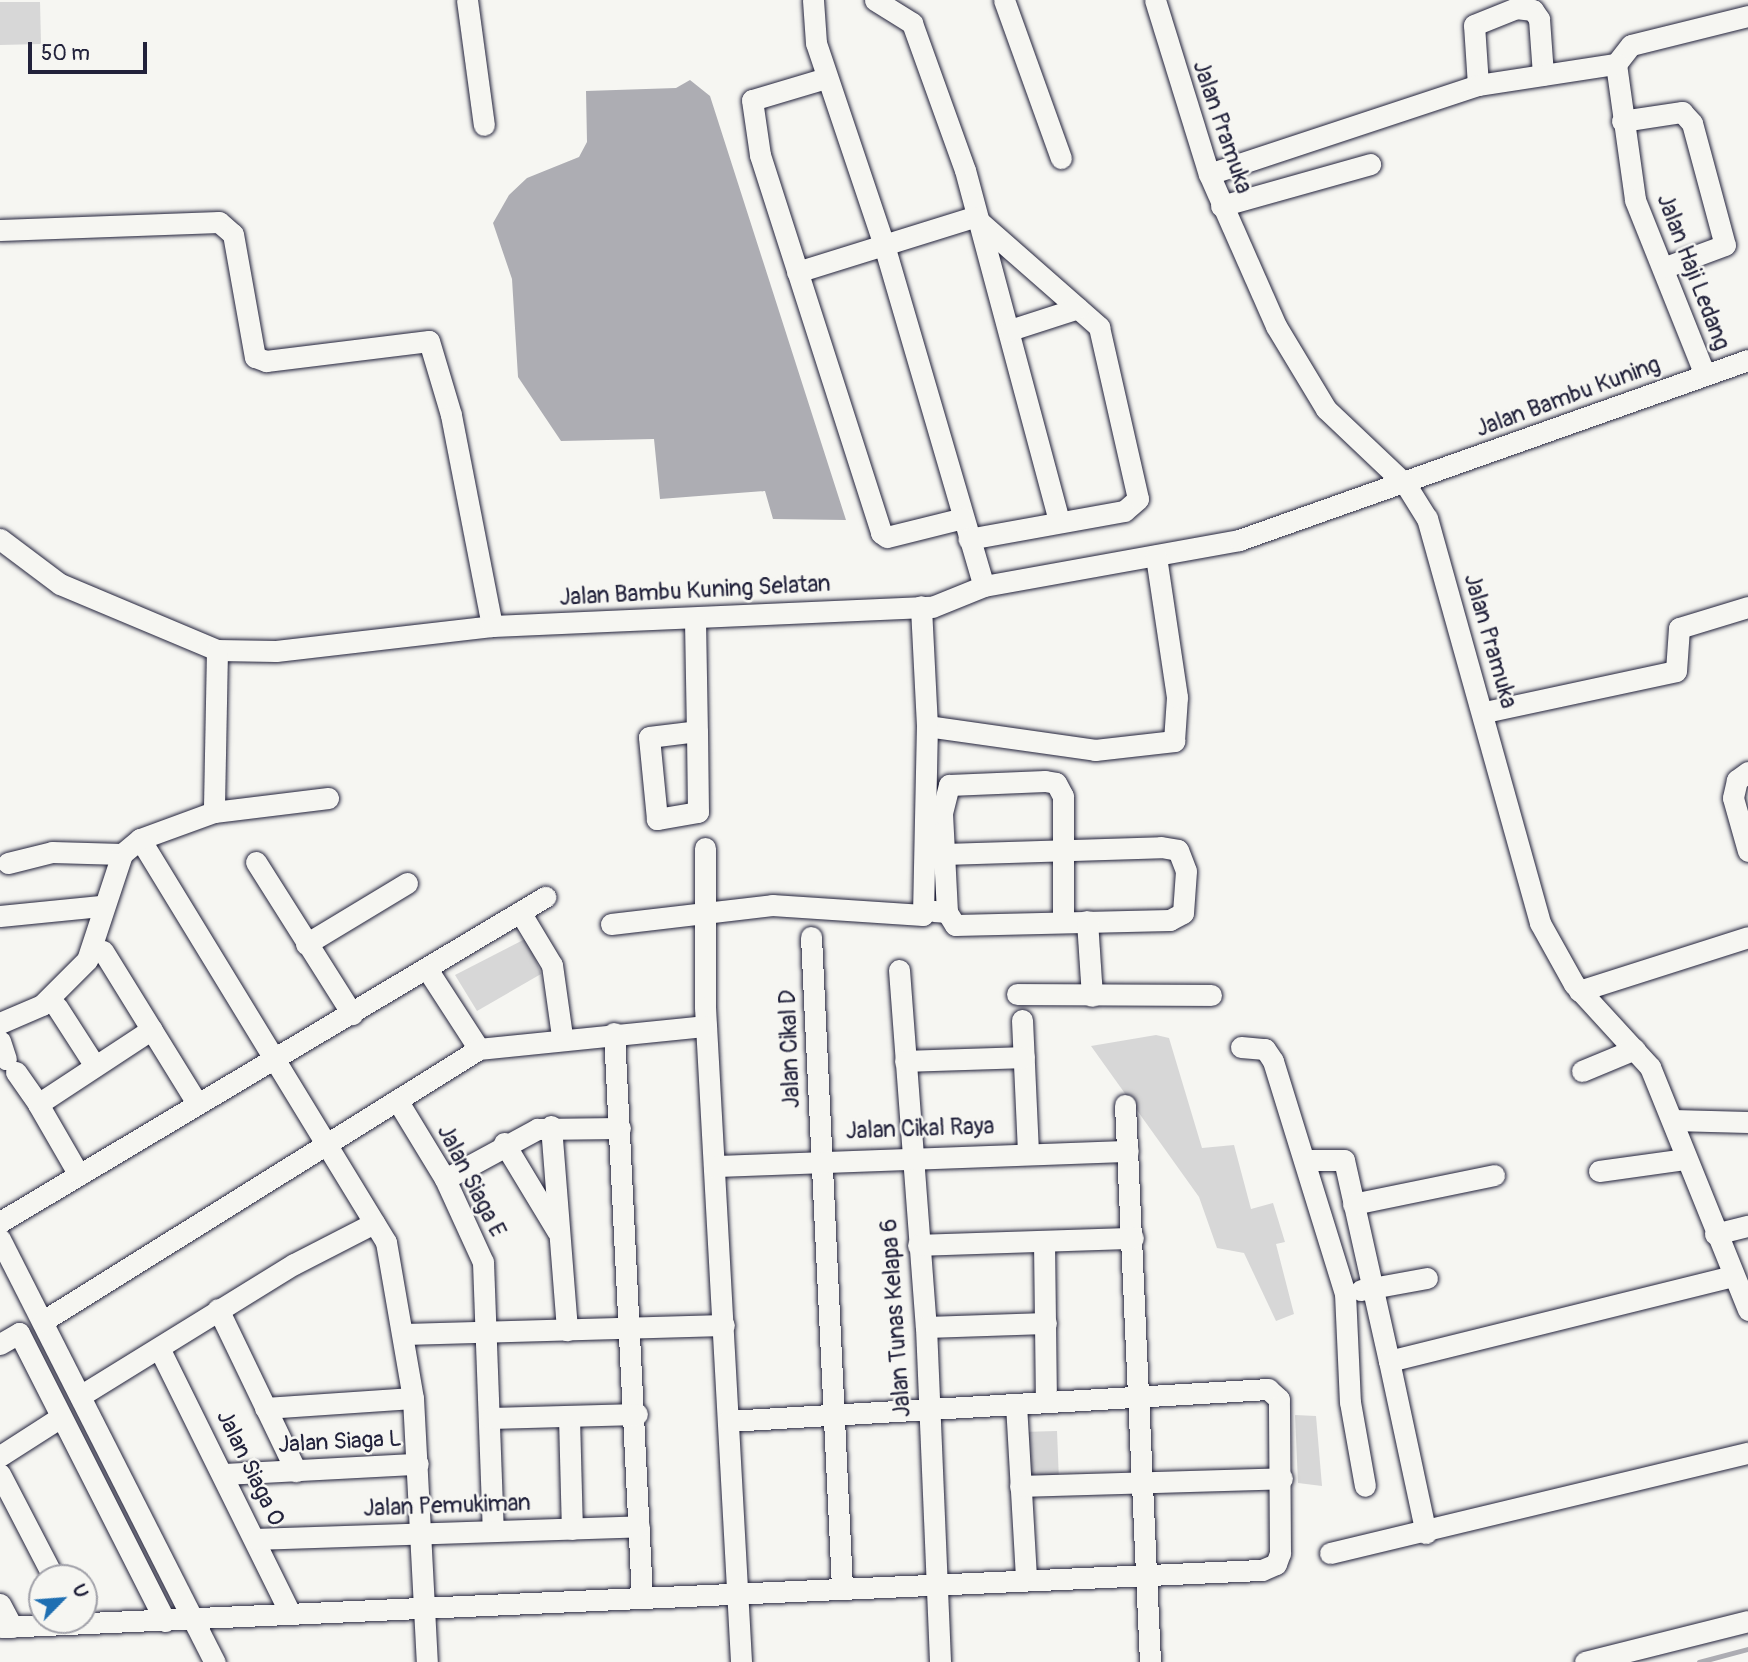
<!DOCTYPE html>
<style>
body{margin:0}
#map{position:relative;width:1748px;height:1662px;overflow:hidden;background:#f6f6f2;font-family:Pangolin,sans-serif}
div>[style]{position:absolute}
.green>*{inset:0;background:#d7d7d7}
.water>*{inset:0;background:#adadb3}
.stream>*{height:4.5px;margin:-2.25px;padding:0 2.25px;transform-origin:2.25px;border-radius:2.25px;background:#adadb3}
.roads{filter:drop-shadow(0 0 2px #22223b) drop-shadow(0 0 2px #22223b)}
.minor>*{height:21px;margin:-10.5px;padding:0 10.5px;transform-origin:10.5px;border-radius:10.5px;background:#f6f6f2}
span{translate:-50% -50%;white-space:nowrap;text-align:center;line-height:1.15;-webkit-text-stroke:5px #f6f6f2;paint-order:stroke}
.street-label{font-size:23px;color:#22223b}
.north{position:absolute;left:28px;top:1564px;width:70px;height:70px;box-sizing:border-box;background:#f6f6f2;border:2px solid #a1a1a9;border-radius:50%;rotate:65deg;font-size:19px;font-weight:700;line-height:28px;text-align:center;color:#22223b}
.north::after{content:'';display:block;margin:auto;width:24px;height:32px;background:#1f6fb2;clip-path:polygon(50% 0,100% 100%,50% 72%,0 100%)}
.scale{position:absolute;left:28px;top:42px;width:119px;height:32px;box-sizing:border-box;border:4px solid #22223b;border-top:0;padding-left:9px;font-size:21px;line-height:24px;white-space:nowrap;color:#22223b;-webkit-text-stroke:5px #f6f6f2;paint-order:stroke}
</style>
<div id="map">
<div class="green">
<div style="clip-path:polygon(0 2px,40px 2px,41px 44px,0 45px)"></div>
<div style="clip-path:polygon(527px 938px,541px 974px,477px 1011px,455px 975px)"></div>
<div style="clip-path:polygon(1156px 1035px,1169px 1038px,1202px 1148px,1234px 1145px,1251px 1209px,1273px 1203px,1285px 1242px,1276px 1244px,1294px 1314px,1276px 1321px,1244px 1253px,1217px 1248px,1199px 1197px,1091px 1046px)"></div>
<div style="clip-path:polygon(1295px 1415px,1316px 1416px,1322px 1486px,1298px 1483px)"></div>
<div style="clip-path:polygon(1057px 1431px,1059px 1481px,1023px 1482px,1021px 1432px)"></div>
</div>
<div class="water">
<div style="clip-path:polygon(690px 80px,710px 96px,846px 520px,773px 519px,765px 491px,660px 499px,654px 439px,561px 441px,518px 377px,512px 279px,493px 223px,509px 195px,527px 178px,579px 157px,587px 142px,586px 91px,676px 88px)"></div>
</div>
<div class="stream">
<div style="left:1699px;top:1662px;width:51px;rotate:-14.9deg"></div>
</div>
<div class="roads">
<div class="minor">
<div style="left:467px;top:0;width:126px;rotate:82.3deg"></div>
<div style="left:813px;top:0;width:43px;rotate:86deg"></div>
<div style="left:816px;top:43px;width:213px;rotate:71.4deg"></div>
<div style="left:884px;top:245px;width:355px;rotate:73.7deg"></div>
<div style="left:875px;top:0;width:44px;rotate:31.9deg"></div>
<div style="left:912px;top:23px;width:156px;rotate:70.2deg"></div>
<div style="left:965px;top:170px;width:364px;rotate:75deg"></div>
<div style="left:1004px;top:0;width:168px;rotate:70.2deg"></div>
<div style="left:1155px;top:0;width:182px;rotate:72.8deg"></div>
<div style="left:1209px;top:174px;width:166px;rotate:66.2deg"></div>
<div style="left:1276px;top:326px;width:97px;rotate:58.9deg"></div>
<div style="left:1326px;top:409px;width:110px;rotate:43.5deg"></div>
<div style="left:1406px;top:485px;width:39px;rotate:58deg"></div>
<div style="left:1427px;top:518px;width:420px;rotate:74.4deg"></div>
<div style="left:1540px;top:923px;width:70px;rotate:60.9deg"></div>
<div style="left:1574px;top:984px;width:113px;rotate:47.5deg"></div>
<div style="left:1650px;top:1067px;width:262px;rotate:68deg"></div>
<div style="left:1616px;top:64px;width:137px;rotate:82deg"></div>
<div style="left:1635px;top:200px;width:188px;rotate:68.2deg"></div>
<div style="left:1616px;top:64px;width:24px;rotate:-52deg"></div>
<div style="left:1631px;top:45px;width:121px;rotate:-13.9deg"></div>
<div style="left:826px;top:78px;width:77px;rotate:163.4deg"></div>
<div style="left:752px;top:100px;width:56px;rotate:81.7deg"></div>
<div style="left:760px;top:155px;width:397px;rotate:72.2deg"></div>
<div style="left:881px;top:533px;width:7px;rotate:34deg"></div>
<div style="left:887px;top:537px;width:78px;rotate:-14deg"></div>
<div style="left:1478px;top:85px;width:60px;rotate:-93.8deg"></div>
<div style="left:1474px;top:25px;width:45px;rotate:-22deg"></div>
<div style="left:1516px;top:8px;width:17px;rotate:7deg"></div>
<div style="left:1533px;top:10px;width:11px;rotate:56deg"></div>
<div style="left:1539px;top:19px;width:56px;rotate:85.9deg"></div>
<div style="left:1622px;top:121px;width:61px;rotate:-8.5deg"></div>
<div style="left:1682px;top:112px;width:15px;rotate:48deg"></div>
<div style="left:1692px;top:123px;width:126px;rotate:74.9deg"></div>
<div style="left:1725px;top:245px;width:63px;rotate:159.6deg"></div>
<div style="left:1209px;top:174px;width:283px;rotate:-18.3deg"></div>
<div style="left:1478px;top:85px;width:140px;rotate:-8.7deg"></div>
<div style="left:1221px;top:206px;width:155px;rotate:-15.7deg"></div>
<div style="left:0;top:230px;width:219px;rotate:-2.1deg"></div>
<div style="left:219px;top:222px;width:18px;rotate:41deg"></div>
<div style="left:233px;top:234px;width:125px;rotate:79.9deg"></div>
<div style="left:255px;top:357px;width:12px;rotate:20deg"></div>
<div style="left:266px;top:361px;width:164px;rotate:-7deg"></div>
<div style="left:429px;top:341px;width:77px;rotate:73.4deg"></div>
<div style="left:451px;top:415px;width:215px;rotate:79deg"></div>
<div style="left:797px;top:272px;width:185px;rotate:-17.3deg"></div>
<div style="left:974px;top:217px;width:167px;rotate:41.3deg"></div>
<div style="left:1099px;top:327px;width:176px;rotate:77.2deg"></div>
<div style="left:1138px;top:499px;width:18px;rotate:139deg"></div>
<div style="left:1124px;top:511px;width:158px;rotate:169.8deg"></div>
<div style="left:1010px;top:330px;width:71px;rotate:-17.9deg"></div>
<div style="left:0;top:539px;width:75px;rotate:36.9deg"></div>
<div style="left:60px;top:584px;width:170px;rotate:22.8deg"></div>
<div style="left:217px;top:650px;width:59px;rotate:1deg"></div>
<div style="left:276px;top:651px;width:217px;rotate:-6.6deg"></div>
<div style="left:492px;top:626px;width:440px;rotate:-2.5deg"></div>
<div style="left:932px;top:607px;width:56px;rotate:-22deg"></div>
<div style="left:984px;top:586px;width:259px;rotate:-10.2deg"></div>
<div style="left:1239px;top:540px;width:540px;rotate:-19.48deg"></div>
<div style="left:695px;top:620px;width:111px;rotate:89deg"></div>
<div style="left:217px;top:650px;width:162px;rotate:91.1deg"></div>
<div style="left:214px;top:812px;width:115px;rotate:-7deg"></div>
<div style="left:1485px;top:712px;width:195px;rotate:-12.1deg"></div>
<div style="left:1676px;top:671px;width:43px;rotate:-86deg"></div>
<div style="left:1679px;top:628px;width:72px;rotate:-16.9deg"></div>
<div style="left:927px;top:726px;width:170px;rotate:8.1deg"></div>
<div style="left:1095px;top:750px;width:80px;rotate:-6.5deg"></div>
<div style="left:1174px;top:741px;width:44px;rotate:-86.1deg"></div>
<div style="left:1177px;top:697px;width:143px;rotate:-98.5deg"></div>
<div style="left:697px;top:731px;width:81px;rotate:89.3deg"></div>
<div style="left:698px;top:812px;width:42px;rotate:170.3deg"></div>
<div style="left:657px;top:819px;width:82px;rotate:-95.6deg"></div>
<div style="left:649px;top:737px;width:48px;rotate:-7.1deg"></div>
<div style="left:1748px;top:772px;width:14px;rotate:144deg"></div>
<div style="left:1737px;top:780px;width:18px;rotate:103deg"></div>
<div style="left:1733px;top:798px;width:55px;rotate:74.2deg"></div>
<div style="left:140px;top:839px;width:472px;rotate:58.6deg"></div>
<div style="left:386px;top:1242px;width:158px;rotate:80.2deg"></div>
<div style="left:413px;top:1398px;width:264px;rotate:87deg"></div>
<div style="left:705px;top:848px;width:159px;rotate:90deg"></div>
<div style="left:705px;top:1007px;width:656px;rotate:86.85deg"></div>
<div style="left:944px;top:854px;width:217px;rotate:-1.8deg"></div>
<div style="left:1161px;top:847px;width:17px;rotate:10deg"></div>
<div style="left:1178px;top:850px;width:22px;rotate:69deg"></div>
<div style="left:1186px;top:871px;width:42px;rotate:94.1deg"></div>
<div style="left:1183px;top:913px;width:15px;rotate:152deg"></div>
<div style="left:1170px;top:920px;width:215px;rotate:178.7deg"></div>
<div style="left:955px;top:925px;width:15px;rotate:-122deg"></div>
<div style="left:256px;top:862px;width:180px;rotate:57.7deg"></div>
<div style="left:8px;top:863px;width:45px;rotate:-14deg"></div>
<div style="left:52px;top:852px;width:70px;rotate:1.6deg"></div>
<div style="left:934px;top:911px;width:13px;rotate:4deg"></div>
<div style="left:947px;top:912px;width:99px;rotate:-92.9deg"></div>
<div style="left:942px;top:813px;width:29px;rotate:-76deg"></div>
<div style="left:949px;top:785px;width:96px;rotate:-2.4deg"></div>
<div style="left:1045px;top:781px;width:11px;rotate:10deg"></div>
<div style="left:1056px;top:783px;width:15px;rotate:62deg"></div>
<div style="left:1063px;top:796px;width:125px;rotate:90deg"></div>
<div style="left:520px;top:912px;width:62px;rotate:58.9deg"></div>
<div style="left:552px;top:965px;width:72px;rotate:82deg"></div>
<div style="left:0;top:916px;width:101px;rotate:-5.7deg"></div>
<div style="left:1087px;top:921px;width:75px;rotate:86.2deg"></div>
<div style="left:611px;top:924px;width:162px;rotate:-6.7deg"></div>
<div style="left:772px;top:905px;width:151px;rotate:3.8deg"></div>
<div style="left:923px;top:915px;width:189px;rotate:-88.8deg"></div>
<div style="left:927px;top:726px;width:120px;rotate:-92.9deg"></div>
<div style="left:811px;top:937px;width:651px;rotate:87.27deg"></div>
<div style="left:306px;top:944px;width:118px;rotate:-31.1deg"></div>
<div style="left:103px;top:951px;width:179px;rotate:58.3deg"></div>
<div style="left:427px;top:969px;width:95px;rotate:57deg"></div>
<div style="left:479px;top:1049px;width:228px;rotate:-5.8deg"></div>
<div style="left:899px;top:970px;width:358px;rotate:85.7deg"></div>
<div style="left:926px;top:1327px;width:335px;rotate:87.6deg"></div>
<div style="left:1579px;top:991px;width:177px;rotate:-17.7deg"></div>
<div style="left:1017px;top:994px;width:194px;rotate:0.3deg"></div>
<div style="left:57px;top:1007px;width:70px;rotate:57.2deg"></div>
<div style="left:1022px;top:1020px;width:132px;rotate:87.4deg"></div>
<div style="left:0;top:1023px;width:46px;rotate:-23.2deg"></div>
<div style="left:42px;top:1005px;width:64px;rotate:-45deg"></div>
<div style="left:87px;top:960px;width:112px;rotate:-71.7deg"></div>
<div style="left:122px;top:854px;width:23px;rotate:-40deg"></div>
<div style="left:140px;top:839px;width:79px;rotate:-20deg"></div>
<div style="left:614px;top:1033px;width:565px;rotate:87.16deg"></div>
<div style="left:0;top:1041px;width:19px;rotate:72deg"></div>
<div style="left:1241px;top:1047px;width:24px;rotate:5deg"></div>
<div style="left:1265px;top:1049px;width:14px;rotate:56deg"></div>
<div style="left:1273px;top:1061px;width:243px;rotate:72.8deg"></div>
<div style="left:1345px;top:1293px;width:109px;rotate:87.4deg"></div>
<div style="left:1350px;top:1402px;width:85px;rotate:79.9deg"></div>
<div style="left:905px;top:1061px;width:119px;rotate:-1.9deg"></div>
<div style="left:1582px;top:1071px;width:57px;rotate:-22.5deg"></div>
<div style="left:16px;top:1072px;width:39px;rotate:55deg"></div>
<div style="left:397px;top:1100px;width:92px;rotate:58.7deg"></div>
<div style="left:445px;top:1179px;width:91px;rotate:65.4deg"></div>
<div style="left:483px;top:1262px;width:269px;rotate:87.9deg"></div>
<div style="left:1125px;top:1105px;width:558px;rotate:87.43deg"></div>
<div style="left:1673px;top:1120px;width:75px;rotate:1.5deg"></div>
<div style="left:551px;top:1126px;width:205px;rotate:85.5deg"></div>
<div style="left:504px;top:1143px;width:103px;rotate:58.9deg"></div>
<div style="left:1305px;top:1160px;width:39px"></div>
<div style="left:1344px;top:1160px;width:206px;rotate:77.4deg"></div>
<div style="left:1389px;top:1361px;width:353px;rotate:-13.9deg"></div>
<div style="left:714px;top:1166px;width:414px;rotate:-2.1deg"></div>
<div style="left:1599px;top:1171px;width:88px;rotate:-7.9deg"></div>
<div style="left:79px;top:1175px;width:82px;rotate:-120deg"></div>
<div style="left:38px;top:1104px;width:136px;rotate:-33.3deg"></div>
<div style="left:445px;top:1179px;width:105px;rotate:-28.5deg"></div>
<div style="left:537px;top:1129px;width:83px;rotate:-0.7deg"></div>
<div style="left:1353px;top:1204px;width:144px;rotate:-11.6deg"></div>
<div style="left:0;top:1222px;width:635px;rotate:-30.81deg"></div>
<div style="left:1715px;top:1234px;width:34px;rotate:-14deg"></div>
<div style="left:0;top:1239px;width:475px;rotate:63.1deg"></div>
<div style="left:1044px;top:1241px;width:161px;rotate:89.3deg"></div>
<div style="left:918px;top:1245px;width:215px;rotate:-1.9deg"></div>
<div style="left:1361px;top:1290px;width:67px;rotate:-10.3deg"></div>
<div style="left:218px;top:1309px;width:180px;rotate:64.3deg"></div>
<div style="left:43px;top:1321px;width:514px;rotate:-31.96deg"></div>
<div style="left:926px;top:1327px;width:120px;rotate:-1.9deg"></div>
<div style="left:404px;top:1334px;width:320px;rotate:-1.6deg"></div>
<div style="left:0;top:1344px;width:22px;rotate:-30deg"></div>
<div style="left:19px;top:1333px;width:323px;rotate:63.1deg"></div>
<div style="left:159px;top:1348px;width:296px;rotate:63.7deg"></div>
<div style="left:1389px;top:1361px;width:176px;rotate:77.9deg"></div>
<div style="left:80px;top:1396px;width:251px;rotate:-31.7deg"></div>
<div style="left:294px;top:1264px;width:90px;rotate:-27.1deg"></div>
<div style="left:1016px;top:1404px;width:174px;rotate:86.7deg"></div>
<div style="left:265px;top:1408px;width:148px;rotate:-3.9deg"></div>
<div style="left:569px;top:1417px;width:112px;rotate:88.5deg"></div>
<div style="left:491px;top:1418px;width:146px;rotate:-1.6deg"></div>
<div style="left:0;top:1456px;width:72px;rotate:-32.6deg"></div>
<div style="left:0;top:1474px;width:117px;rotate:62.6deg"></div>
<div style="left:224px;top:1474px;width:194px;rotate:-3deg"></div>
<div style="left:1020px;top:1486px;width:262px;rotate:-1.7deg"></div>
<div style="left:256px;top:1539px;width:383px;rotate:-1.9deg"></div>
<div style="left:1330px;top:1553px;width:430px;rotate:-13.5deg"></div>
<div style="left:0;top:1604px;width:26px;rotate:62deg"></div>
<div style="left:0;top:1627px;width:1263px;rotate:-2.59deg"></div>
<div style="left:1262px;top:1570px;width:15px;rotate:-23deg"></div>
<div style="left:1276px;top:1564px;width:12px;rotate:-70deg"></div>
<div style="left:1280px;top:1553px;width:154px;rotate:-90.4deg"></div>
<div style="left:1279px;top:1399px;width:15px;rotate:-138deg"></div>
<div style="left:1268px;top:1389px;width:541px;rotate:176.61deg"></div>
<div style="left:1585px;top:1662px;width:168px;rotate:-14.1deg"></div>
</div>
</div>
<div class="street-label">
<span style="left:1222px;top:127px;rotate:71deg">Jalan Pramuka</span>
<span style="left:1693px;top:272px;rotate:69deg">Jalan Haji Ledang</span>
<span style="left:1568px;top:397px;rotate:-20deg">Jalan Bambu Kuning</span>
<span style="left:695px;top:591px;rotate:-3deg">Jalan Bambu Kuning Selatan</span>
<span style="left:1490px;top:641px;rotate:74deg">Jalan Pramuka</span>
<span style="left:790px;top:1049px;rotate:-92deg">Jalan Cikal D</span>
<span style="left:920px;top:1129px;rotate:-2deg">Jalan Cikal Raya</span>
<span style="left:471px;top:1181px;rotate:63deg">Jalan Siaga E</span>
<span style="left:896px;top:1318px;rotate:-94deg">Jalan Tunas Kelapa 6</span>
<span style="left:340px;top:1442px;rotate:-3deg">Jalan Siaga L</span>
<span style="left:250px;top:1468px;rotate:64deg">Jalan Siaga O</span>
<span style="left:447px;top:1506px;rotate:-2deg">Jalan Pemukiman</span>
</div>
<div class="north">U</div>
<div class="scale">50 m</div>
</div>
